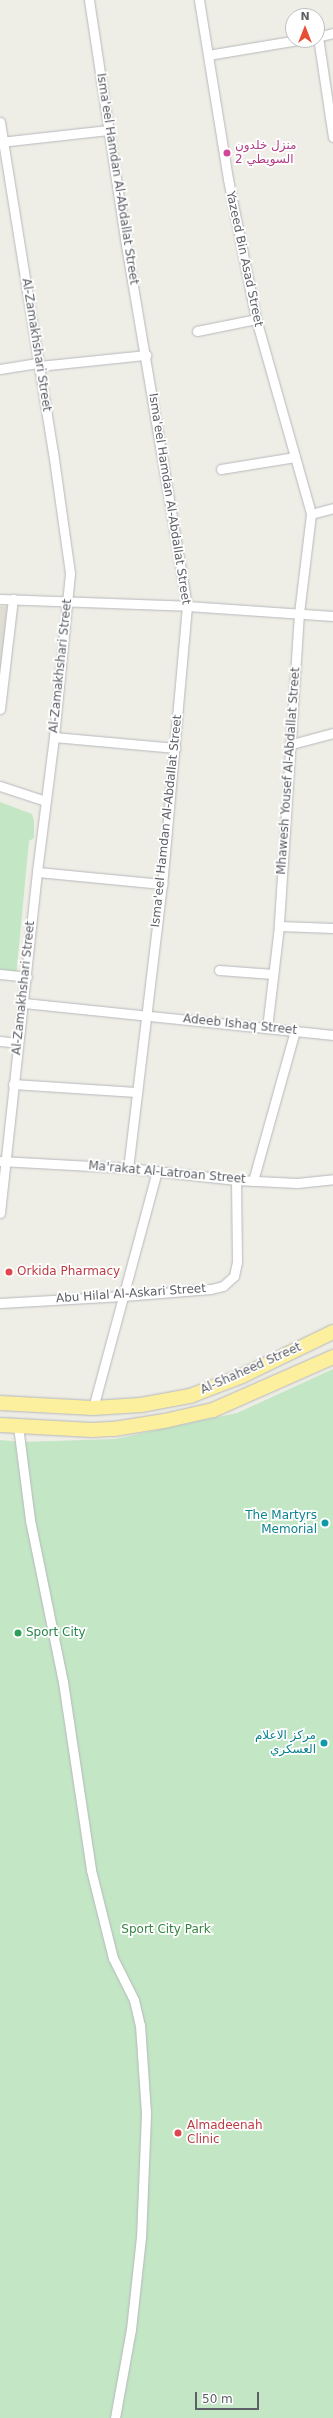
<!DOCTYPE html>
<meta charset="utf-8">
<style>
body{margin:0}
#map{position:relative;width:333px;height:2418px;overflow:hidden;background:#efeee6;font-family:"DejaVu Sans",Cairo,sans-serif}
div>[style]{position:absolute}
.education>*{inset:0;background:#dfddd4}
.green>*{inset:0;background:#c3e6c5}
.roads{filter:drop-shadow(0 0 1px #b6b8bc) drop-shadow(0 0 1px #b6b8bc)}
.minor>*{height:9px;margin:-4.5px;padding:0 4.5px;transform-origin:4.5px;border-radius:4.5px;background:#fff}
.trunk>*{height:14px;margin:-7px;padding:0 7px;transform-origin:7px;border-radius:7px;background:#fcef9e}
.dots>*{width:11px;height:11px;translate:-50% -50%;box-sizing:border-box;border:2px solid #fff;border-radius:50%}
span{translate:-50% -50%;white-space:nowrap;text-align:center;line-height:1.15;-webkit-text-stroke:3.5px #fff;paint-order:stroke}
.hotel-label{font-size:12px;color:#b23c85}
.left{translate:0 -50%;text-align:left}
.street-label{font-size:12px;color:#5d6066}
.health-label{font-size:12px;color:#be3a42}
.culture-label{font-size:12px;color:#0d838f}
.right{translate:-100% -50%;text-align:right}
.leisure-label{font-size:12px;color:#27864d}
.park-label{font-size:12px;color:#368440}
.north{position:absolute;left:285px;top:8px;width:40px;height:40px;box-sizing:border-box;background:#fff;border:1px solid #bebfc2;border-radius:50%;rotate:0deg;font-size:11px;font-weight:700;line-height:16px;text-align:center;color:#5d6066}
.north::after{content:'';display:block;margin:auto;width:14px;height:18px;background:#e74f34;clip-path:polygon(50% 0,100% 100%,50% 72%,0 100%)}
.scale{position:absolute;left:195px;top:2392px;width:64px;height:18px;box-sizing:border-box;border:2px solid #5d6066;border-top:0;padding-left:5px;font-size:12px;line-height:14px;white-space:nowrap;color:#5d6066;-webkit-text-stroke:3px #fff;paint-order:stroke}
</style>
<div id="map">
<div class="education">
<div style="clip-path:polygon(0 606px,7px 607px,0 673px)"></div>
</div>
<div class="green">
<div style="clip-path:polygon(0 802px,32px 814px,34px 821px,34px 838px,29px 841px,16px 977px,0 975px)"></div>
<div style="clip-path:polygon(333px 1369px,333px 2418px,0 2418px,0 1440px,22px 1442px,115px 1439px,237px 1413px)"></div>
</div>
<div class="roads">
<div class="minor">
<div style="left:89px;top:0;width:242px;rotate:81.4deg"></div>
<div style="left:125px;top:239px;width:372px;rotate:80.4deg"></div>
<div style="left:187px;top:606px;width:279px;rotate:95.1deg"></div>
<div style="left:162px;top:884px;width:286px;rotate:96.8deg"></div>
<div style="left:199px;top:0;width:181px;rotate:80.8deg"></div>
<div style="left:228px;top:179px;width:143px;rotate:78.7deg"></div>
<div style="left:256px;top:319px;width:203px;rotate:74.2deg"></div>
<div style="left:311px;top:514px;width:100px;rotate:96.9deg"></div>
<div style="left:299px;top:613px;width:314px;rotate:93.7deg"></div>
<div style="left:279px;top:926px;width:103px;rotate:96.7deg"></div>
<div style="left:317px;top:37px;width:16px;rotate:-14deg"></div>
<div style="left:318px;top:37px;width:101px;rotate:81.5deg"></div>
<div style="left:208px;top:55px;width:91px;rotate:-9.5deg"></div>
<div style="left:0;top:122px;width:334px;rotate:80.9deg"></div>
<div style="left:53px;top:452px;width:122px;rotate:82deg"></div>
<div style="left:70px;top:573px;width:165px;rotate:95.6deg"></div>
<div style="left:54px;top:737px;width:136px;rotate:97.2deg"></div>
<div style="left:37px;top:872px;width:343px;rotate:96.2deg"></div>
<div style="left:0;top:142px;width:109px;rotate:-6.3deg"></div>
<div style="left:197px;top:331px;width:60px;rotate:-11.5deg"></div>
<div style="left:39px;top:366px;width:108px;rotate:-5.9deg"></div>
<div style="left:0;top:369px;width:38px;rotate:-9deg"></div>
<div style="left:221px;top:469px;width:75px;rotate:-9.2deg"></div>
<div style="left:311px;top:514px;width:23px;rotate:-15deg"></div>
<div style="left:0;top:599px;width:187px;rotate:2.1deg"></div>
<div style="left:187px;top:606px;width:146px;rotate:3.9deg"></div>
<div style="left:0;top:709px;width:111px;rotate:-83.3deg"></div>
<div style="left:54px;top:737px;width:122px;rotate:5.2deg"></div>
<div style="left:292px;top:744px;width:42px;rotate:-15deg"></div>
<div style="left:0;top:786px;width:48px;rotate:18.1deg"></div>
<div style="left:37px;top:872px;width:126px;rotate:5.5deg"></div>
<div style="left:279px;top:926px;width:54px;rotate:2.1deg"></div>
<div style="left:219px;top:970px;width:54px;rotate:4.2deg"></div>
<div style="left:0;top:974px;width:27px;rotate:6deg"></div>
<div style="left:24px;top:1003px;width:311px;rotate:5.9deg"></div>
<div style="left:0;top:1041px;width:18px;rotate:6deg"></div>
<div style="left:13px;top:1084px;width:123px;rotate:3.7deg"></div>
<div style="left:0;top:1161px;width:128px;rotate:3.1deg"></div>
<div style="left:128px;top:1168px;width:109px;rotate:6.3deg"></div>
<div style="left:236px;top:1180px;width:61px;rotate:2.8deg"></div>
<div style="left:297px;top:1183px;width:36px;rotate:-6deg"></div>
<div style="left:253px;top:1181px;width:156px;rotate:-74.4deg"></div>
<div style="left:0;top:1303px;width:123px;rotate:-3.3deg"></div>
<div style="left:123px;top:1296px;width:88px;rotate:-4.5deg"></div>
<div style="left:211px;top:1289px;width:12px;rotate:-14deg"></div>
<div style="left:223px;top:1286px;width:15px;rotate:-42deg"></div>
<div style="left:234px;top:1276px;width:14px;rotate:-78deg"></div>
<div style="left:237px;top:1262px;width:82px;rotate:-90.7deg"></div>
<div style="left:93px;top:1408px;width:245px;rotate:-74.9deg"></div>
<div style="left:18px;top:1426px;width:95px;rotate:82.7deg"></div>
<div style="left:30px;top:1520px;width:165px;rotate:78.5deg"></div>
<div style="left:63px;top:1682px;width:190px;rotate:81.5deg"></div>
<div style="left:91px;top:1870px;width:91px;rotate:76deg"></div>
<div style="left:113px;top:1958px;width:47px;rotate:63.4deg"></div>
<div style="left:134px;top:2000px;width:26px;rotate:77deg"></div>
<div style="left:140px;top:2025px;width:89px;rotate:86.1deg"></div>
<div style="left:146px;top:2114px;width:123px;rotate:92.3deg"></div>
<div style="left:141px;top:2237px;width:93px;rotate:96.2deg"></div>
<div style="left:131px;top:2329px;width:90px;rotate:100.2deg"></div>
</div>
<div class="trunk">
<div style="left:0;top:1403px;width:93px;rotate:3.1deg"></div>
<div style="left:93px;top:1408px;width:48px;rotate:-3.6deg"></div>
<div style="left:141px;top:1405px;width:50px;rotate:-10.4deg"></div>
<div style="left:190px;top:1396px;width:56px;rotate:-21deg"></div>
<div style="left:242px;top:1376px;width:101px;rotate:-25.8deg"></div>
<div style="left:0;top:1425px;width:92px;rotate:3.1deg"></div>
<div style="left:92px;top:1430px;width:22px;rotate:-3deg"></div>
<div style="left:114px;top:1429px;width:51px;rotate:-9.1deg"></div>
<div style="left:164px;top:1421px;width:50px;rotate:-12.7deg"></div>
<div style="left:213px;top:1410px;width:131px;rotate:-23.8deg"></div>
</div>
</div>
<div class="dots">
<div style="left:227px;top:153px;background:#d1479c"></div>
<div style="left:9px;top:1272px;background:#e0444e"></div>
<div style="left:325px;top:1523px;background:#0f9aa8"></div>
<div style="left:18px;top:1633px;background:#2e9e5b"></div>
<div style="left:324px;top:1743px;background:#0f9aa8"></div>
<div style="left:178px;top:2133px;background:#e0444e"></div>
</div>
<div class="hotel-label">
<span class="left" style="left:235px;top:153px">منزل خلدون<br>السويطي 2</span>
</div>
<div class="street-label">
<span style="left:117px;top:179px;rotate:81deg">Isma'eel Hamdan Al-Abdallat Street</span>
<span style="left:244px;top:259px;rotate:78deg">Yazeed Bin Asad Street</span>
<span style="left:36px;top:345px;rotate:81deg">Al-Zamakhshari Street</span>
<span style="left:169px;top:499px;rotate:81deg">Isma'eel Hamdan Al-Abdallat Street</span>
<span style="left:61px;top:666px;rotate:-84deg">Al-Zamakhshari Street</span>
<span style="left:289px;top:771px;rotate:-86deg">Mhawesh Yousef Al-Abdallat Street</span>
<span style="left:167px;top:821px;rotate:-84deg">Isma'eel Hamdan Al-Abdallat Street</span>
<span style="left:24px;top:988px;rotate:-84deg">Al-Zamakhshari Street</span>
<span style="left:240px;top:1025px;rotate:6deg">Adeeb Ishaq Street</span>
<span style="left:167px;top:1173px;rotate:5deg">Ma'rakat Al-Latroan Street</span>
<span style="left:131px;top:1294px;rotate:-4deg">Abu Hilal Al-Askari Street</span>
<span style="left:251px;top:1369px;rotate:-24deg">Al-Shaheed Street</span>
</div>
<div class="health-label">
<span class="left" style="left:17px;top:1272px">Orkida Pharmacy</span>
<span class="left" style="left:187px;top:2133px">Almadeenah<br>Clinic</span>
</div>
<div class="culture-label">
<span class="right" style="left:317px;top:1523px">The Martyrs<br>Memorial</span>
<span class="right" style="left:316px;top:1743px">مركز الاعلام<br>العسكري</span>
</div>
<div class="leisure-label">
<span class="left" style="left:26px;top:1633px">Sport City</span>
</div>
<div class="park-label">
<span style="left:166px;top:1930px">Sport City Park</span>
</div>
<div class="north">N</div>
<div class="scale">50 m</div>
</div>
